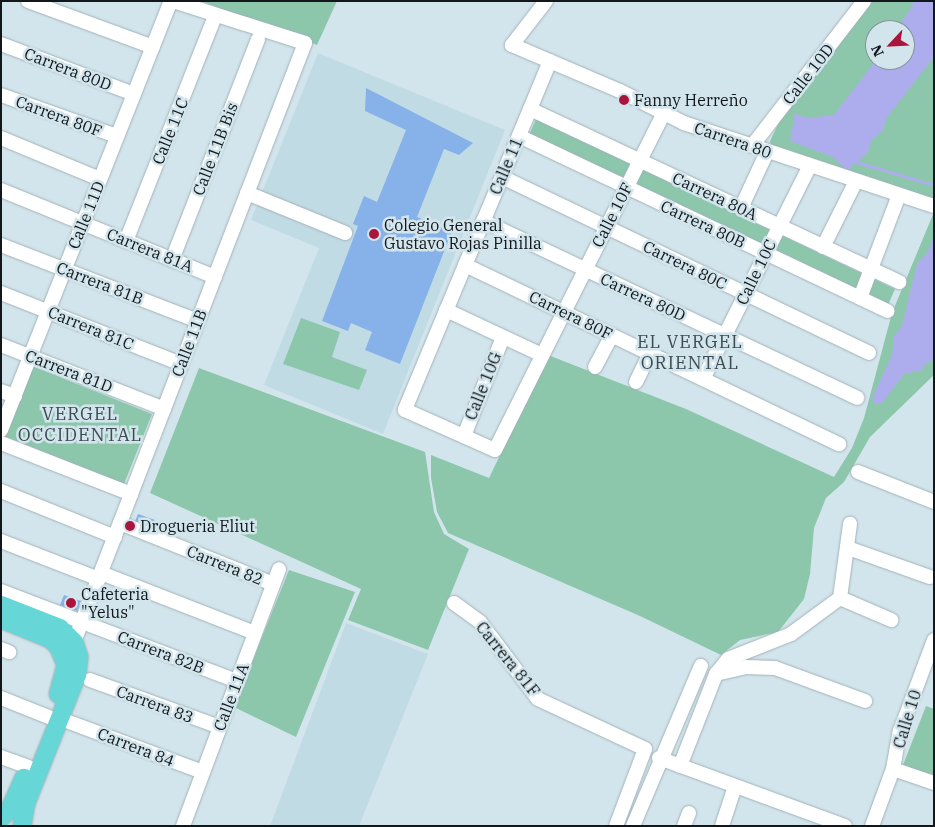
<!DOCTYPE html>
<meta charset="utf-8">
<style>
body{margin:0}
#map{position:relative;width:935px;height:827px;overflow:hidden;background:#d3e5ec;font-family:"IBM Plex Serif",serif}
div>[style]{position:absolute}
.built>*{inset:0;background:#c1dbe5}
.green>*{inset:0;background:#8cc7ac}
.water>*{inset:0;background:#adadee}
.stream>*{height:3px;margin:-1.5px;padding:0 1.5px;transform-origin:1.5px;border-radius:1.5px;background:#adadee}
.building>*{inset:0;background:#86b2e9}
.roads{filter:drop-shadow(0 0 1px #a1b2b9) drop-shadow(0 0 1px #a1b2b9)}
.minor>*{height:14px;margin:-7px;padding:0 7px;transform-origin:7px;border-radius:7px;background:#fff}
.major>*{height:18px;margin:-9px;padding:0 9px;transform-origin:9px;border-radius:9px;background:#66d6d6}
.dots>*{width:14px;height:14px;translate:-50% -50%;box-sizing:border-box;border:2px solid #d3e5ec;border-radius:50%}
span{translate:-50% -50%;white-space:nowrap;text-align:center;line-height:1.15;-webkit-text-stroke:5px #d3e5ec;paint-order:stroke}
.street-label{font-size:16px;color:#11171a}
.poi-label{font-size:16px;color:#11171a}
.left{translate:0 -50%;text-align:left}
.neighbourhood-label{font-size:18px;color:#3d4c52;letter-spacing:1px}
.frame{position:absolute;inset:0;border:2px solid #11171a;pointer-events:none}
.north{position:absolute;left:865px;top:20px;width:50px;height:50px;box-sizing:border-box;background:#d3e5ec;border:1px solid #859398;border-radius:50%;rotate:245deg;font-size:14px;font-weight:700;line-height:20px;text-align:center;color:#11171a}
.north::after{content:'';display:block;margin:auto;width:18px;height:22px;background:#aa153c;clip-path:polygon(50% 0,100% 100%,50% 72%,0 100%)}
</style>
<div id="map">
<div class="built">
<div style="clip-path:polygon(318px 53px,505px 130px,383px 434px,264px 385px,319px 248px,251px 220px)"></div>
<div style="clip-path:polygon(346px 623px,428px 654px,359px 826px,270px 826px)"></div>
</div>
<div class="green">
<div style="clip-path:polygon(201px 1px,337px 1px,317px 45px)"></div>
<div style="clip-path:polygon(evenodd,873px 1px,934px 1px,934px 200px,772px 148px,770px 141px,782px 116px,873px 1px,875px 30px,905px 30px,905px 60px,875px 60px,875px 30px)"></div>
<div style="clip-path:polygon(536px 119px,895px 289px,888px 305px,529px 135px)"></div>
<div style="clip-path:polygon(934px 212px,934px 375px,870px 437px,844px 482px,826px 498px,814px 528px,810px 574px,804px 599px,778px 632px,740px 640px,721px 655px,640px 616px,448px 533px,437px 512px,431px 478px,431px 455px,489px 478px,548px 355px,686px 409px,834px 477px,852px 448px,864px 418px,892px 313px)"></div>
<div style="clip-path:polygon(301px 318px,340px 332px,332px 357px,367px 370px,359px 390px,283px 364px)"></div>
<div style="clip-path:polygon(32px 366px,152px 414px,124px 484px,4px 436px)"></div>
<div style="clip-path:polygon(199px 368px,425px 452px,434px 512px,444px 534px,469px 549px,428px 650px,348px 620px,361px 589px,150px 493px)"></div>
<div style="clip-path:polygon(289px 570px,355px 592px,296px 737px,234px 707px)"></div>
<div style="clip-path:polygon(926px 706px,934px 709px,934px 777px,903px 765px)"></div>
</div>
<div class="water">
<div style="clip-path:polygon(915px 1px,934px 1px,934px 57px,887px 117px,883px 130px,871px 141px,868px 152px,847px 171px,833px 157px,790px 141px,795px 113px,807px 118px,834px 115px,876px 60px,905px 60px,905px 30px,897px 30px)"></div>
<div style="clip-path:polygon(934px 235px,934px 360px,926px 363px,922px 370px,904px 374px,882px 403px,874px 404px,873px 396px,892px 355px,894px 336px,902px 326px,917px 264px,929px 250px)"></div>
</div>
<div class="stream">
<div style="left:853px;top:161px;width:84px;rotate:16.5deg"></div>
</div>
<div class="building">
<div style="clip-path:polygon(366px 88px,473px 143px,459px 155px,444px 149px,417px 217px,452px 231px,400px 364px,365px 350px,372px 332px,351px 323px,348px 331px,322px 321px,358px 226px,353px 224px,364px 196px,377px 202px,406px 130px,365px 111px)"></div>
<div style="clip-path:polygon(138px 514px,155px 520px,151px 530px,134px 524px)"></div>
<div style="clip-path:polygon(64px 595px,81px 601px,77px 611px,60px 605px)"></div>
</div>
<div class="roads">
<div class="minor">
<div style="left:28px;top:1px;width:133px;rotate:20.2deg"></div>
<div style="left:546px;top:1px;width:56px;rotate:127.7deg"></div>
<div style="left:512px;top:45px;width:117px;rotate:23.1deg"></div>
<div style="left:620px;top:91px;width:72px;rotate:26.6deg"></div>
<div style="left:684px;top:123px;width:263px;rotate:18.4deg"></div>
<div style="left:1px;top:44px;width:142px;rotate:20.6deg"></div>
<div style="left:550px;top:61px;width:378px;rotate:112.6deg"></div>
<div style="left:405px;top:410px;width:98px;rotate:24deg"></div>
<div style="left:495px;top:450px;width:376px;rotate:-63.4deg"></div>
<div style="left:1px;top:95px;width:123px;rotate:19.5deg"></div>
<div style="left:530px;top:109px;width:408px;rotate:25.1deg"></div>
<div style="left:519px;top:136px;width:408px;rotate:25.4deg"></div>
<div style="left:1px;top:138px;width:107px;rotate:22.5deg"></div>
<div style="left:752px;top:146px;width:183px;rotate:-52.3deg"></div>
<div style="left:502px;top:177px;width:407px;rotate:25.6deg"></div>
<div style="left:1px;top:190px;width:231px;rotate:22.1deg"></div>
<div style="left:247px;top:193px;width:106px;rotate:22.2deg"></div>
<div style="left:741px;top:208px;width:62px;rotate:-65.1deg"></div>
<div style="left:483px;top:221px;width:414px;rotate:25.3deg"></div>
<div style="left:126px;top:241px;width:237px;rotate:-68.4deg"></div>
<div style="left:1px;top:245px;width:211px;rotate:21.1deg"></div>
<div style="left:823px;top:247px;width:74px;rotate:-63.4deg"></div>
<div style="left:172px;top:260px;width:237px;rotate:-68.7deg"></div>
<div style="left:465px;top:265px;width:415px;rotate:25.6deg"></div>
<div style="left:1px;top:293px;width:193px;rotate:21.5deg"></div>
<div style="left:860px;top:298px;width:110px;rotate:-69.3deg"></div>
<div style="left:446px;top:310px;width:106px;rotate:25.1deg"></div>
<div style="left:1px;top:345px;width:175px;rotate:21.4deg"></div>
<div style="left:595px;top:367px;width:36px;rotate:-62deg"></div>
<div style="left:703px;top:379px;width:237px;rotate:-63.4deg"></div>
<div style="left:636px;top:382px;width:32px;rotate:-64deg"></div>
<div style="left:1px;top:391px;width:15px;rotate:20deg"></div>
<div style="left:1px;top:430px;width:461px;rotate:-68.4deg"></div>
<div style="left:464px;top:436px;width:106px;rotate:-68.5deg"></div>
<div style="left:1px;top:443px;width:140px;rotate:21.4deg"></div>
<div style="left:858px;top:472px;width:82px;rotate:21.5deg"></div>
<div style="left:1px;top:491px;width:123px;rotate:22deg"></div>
<div style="left:120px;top:523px;width:165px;rotate:21.7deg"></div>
<div style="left:1px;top:541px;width:105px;rotate:21.2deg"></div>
<div style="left:848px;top:548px;width:87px;rotate:19.5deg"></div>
<div style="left:101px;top:573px;width:165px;rotate:21.3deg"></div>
<div style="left:1px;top:591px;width:253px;rotate:20.9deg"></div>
<div style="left:840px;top:598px;width:75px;rotate:-82.3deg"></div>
<div style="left:454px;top:603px;width:32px;rotate:36deg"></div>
<div style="left:480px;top:622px;width:96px;rotate:53deg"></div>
<div style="left:538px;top:699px;width:118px;rotate:25deg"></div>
<div style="left:645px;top:749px;width:82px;rotate:110.6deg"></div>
<div style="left:74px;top:642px;width:642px;rotate:-68.91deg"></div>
<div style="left:305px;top:43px;width:139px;rotate:-162.3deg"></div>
<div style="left:1px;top:649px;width:9px;rotate:21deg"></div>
<div style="left:716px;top:674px;width:31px;rotate:-13deg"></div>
<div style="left:746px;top:667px;width:29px;rotate:2deg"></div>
<div style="left:775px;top:668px;width:96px;rotate:20.1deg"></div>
<div style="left:90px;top:680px;width:138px;rotate:19.9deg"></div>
<div style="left:1px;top:698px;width:52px;rotate:21.6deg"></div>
<div style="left:69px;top:722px;width:143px;rotate:20.5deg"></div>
<div style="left:1px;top:757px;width:29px;rotate:20deg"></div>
<div style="left:659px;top:758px;width:198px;rotate:20.1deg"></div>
<div style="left:680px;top:766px;width:99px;rotate:-68.6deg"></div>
<div style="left:716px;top:674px;width:19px;rotate:-51deg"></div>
<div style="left:728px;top:659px;width:68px;rotate:-21.6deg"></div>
<div style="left:791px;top:634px;width:61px;rotate:-36.3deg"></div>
<div style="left:840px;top:598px;width:56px;rotate:23.3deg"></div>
<div style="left:893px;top:769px;width:43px;rotate:18.9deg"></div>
<div style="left:183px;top:826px;width:274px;rotate:-69.5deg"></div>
<div style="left:633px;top:826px;width:174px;rotate:-67deg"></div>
<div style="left:684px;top:826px;width:14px;rotate:-69deg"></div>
<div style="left:722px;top:826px;width:42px;rotate:-72deg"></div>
<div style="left:872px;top:826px;width:61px;rotate:-69.8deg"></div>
<div style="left:893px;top:769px;width:39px;rotate:-80deg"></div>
<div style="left:900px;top:731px;width:97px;rotate:-69.5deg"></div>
</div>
<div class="major">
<div style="left:1px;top:605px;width:63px;rotate:21.3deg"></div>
<div style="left:60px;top:628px;width:20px;rotate:45deg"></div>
<div style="left:74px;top:642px;width:16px;rotate:72deg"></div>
<div style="left:79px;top:657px;width:18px;rotate:96deg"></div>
<div style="left:77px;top:675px;width:138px;rotate:111.7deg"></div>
<div style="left:26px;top:803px;width:23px;rotate:100deg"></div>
<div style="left:1px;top:619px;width:53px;rotate:22.2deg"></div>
<div style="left:50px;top:639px;width:11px;rotate:41deg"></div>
<div style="left:58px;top:646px;width:21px;rotate:67deg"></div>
<div style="left:66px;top:665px;width:30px;rotate:105deg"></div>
<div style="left:1px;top:818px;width:15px;rotate:-48deg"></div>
<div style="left:11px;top:807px;width:32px;rotate:-66deg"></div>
</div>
</div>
<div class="dots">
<div style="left:624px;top:100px;background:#aa153c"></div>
<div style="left:374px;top:234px;background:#aa153c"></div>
<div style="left:130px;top:526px;background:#aa153c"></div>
<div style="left:71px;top:603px;background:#aa153c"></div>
</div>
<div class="street-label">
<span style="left:68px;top:69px;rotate:21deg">Carrera 80D</span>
<span style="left:808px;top:74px;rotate:-52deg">Calle 10D</span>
<span style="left:59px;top:116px;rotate:20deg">Carrera 80F</span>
<span style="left:170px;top:131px;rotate:-68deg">Calle 11C</span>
<span style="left:733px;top:140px;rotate:19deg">Carrera 80</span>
<span style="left:215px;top:149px;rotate:-69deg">Calle 11B Bis</span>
<span style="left:506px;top:166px;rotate:-67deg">Calle 11</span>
<span style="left:715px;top:196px;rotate:25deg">Carrera 80A</span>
<span style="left:86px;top:215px;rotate:-68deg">Calle 11D</span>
<span style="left:612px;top:215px;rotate:-63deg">Calle 10F</span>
<span style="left:703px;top:224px;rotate:25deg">Carrera 80B</span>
<span style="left:150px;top:250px;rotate:22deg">Carrera 81A</span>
<span style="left:685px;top:265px;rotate:26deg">Carrera 80C</span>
<span style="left:756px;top:272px;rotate:-64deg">Calle 10C</span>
<span style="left:100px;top:283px;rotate:21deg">Carrera 81B</span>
<span style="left:643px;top:297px;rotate:25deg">Carrera 80D</span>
<span style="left:571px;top:315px;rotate:26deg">Carrera 80F</span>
<span style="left:91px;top:328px;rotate:22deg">Carrera 81C</span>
<span style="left:189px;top:343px;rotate:-69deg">Calle 11B</span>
<span style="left:69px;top:371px;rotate:21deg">Carrera 81D</span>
<span style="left:483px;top:386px;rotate:-68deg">Calle 10G</span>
<span style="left:225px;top:565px;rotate:22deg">Carrera 82</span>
<span style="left:161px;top:652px;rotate:21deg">Carrera 82B</span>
<span style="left:508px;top:659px;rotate:51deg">Carrera 81F</span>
<span style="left:231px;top:697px;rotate:-69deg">Calle 11A</span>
<span style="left:155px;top:704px;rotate:20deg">Carrera 83</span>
<span style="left:907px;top:719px;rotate:-73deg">Calle 10</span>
<span style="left:136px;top:747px;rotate:21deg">Carrera 84</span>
</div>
<div class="poi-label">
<span class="left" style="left:634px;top:100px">Fanny Herreño</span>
<span class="left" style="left:384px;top:234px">Colegio General<br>Gustavo Rojas Pinilla</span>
<span class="left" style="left:140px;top:526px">Drogueria Eliut</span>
<span class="left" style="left:81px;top:603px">Cafeteria<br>"Yelus"</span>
</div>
<div class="neighbourhood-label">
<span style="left:690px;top:353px">EL VERGEL<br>ORIENTAL</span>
<span style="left:80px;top:425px">VERGEL<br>OCCIDENTAL</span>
</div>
<div class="frame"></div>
<div class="north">N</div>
</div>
